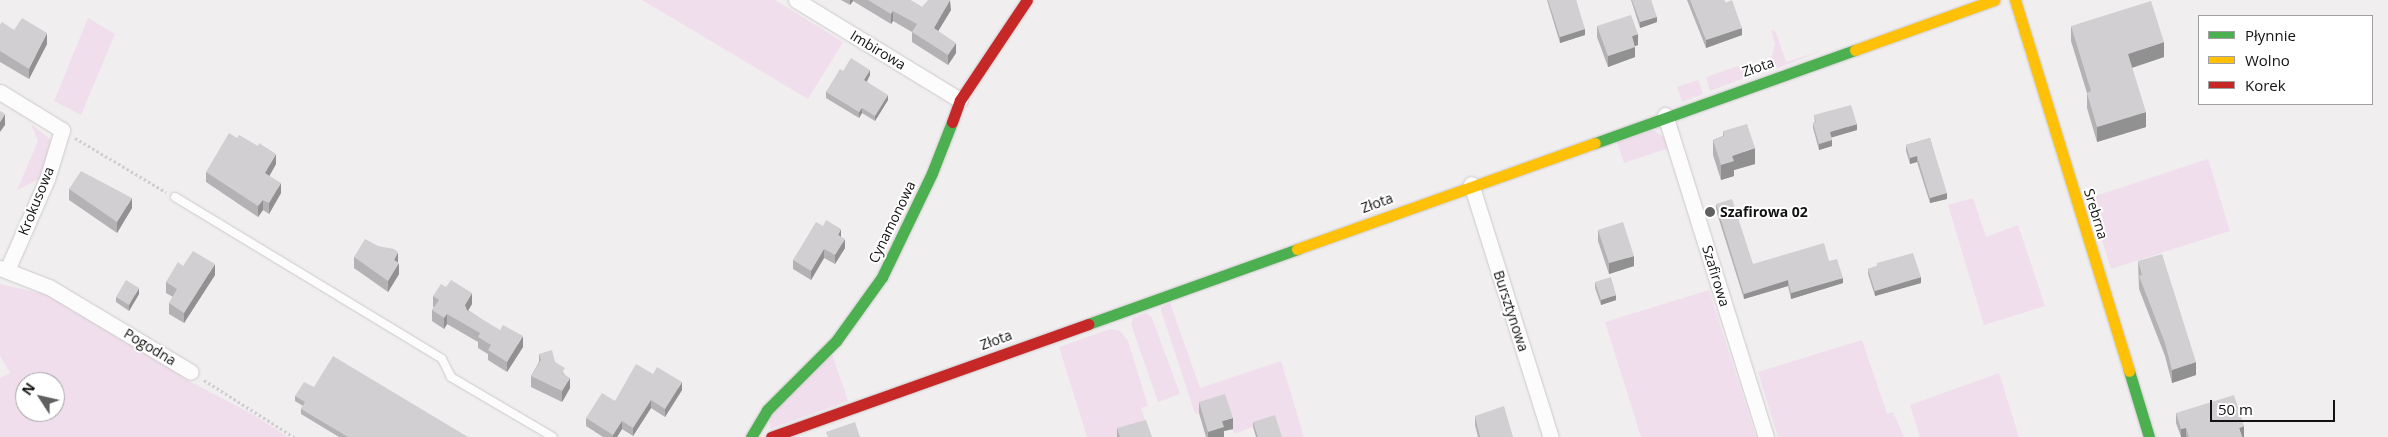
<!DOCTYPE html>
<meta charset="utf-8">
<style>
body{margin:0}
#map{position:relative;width:2388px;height:437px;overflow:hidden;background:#f1eef0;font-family:"Open Sans",sans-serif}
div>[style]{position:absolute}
.green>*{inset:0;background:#f0deec}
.path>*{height:3px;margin-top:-1.5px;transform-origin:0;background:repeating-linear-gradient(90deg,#cfcfcf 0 2.5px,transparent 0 5px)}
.roads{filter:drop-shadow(0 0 1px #cccacb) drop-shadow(0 0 1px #cccacb)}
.lane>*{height:8px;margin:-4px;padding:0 4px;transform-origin:4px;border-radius:4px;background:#fdfcfd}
.street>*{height:15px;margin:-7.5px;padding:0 7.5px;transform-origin:7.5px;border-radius:7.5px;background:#fdfcfd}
.fast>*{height:11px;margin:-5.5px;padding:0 5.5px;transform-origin:5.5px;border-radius:5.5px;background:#4caf50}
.slow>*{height:11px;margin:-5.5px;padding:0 5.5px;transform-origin:5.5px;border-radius:5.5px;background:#ffc107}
.jam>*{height:11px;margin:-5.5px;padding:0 5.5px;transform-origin:5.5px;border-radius:5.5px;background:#c62828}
.wall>*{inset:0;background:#b4b2b4}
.shaded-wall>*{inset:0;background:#929192}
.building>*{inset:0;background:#d1cfd1}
.dots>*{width:14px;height:14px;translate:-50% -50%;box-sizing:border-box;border:2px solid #fff;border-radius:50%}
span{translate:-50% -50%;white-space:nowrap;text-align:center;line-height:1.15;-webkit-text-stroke:4px #fff;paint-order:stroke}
.street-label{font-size:14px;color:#131213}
.poi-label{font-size:14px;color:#131213;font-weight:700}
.left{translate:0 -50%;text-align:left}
.legend{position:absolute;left:2198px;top:15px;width:175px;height:90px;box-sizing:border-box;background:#fff;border:1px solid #a1a0a1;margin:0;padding:6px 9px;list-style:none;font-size:15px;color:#131213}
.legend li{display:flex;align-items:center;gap:10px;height:25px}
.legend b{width:25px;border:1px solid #a1a0a1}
.north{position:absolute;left:15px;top:372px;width:50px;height:50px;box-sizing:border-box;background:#fff;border:1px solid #a1a0a1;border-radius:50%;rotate:305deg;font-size:14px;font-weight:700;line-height:20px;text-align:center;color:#131213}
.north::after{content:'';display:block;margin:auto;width:18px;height:22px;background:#615f60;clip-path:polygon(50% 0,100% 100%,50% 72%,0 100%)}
.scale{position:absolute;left:2210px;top:400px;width:125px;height:22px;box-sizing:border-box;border:2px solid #131213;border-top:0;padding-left:6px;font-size:15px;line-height:18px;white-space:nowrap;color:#131213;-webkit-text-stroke:4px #fff;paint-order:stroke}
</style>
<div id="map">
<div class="green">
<div style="clip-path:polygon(642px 0,775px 0,843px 42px,808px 99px)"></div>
<div style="clip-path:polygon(88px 18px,115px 34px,81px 115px,54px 101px)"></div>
<div style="clip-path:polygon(1775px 30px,1786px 62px,1824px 50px,1773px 70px,1770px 63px,1775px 44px,1771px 31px)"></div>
<div style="clip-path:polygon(1750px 62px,1757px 69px,1757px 73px,1710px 91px,1706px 77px)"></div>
<div style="clip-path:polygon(1698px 80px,1703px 94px,1682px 102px,1677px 87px)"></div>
<div style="clip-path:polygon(31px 124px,50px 139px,52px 151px,41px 178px,17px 190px,38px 141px)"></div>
<div style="clip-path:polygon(1653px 130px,1666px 139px,1669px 148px,1624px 163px,1617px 142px)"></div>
<div style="clip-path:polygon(2208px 159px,2230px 231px,2111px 269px,2089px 198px)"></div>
<div style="clip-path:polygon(1973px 198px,1986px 237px,2018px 225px,2045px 306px,1984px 325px,1948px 205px)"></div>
<div style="clip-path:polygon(evenodd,0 284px,49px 295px,70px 305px,189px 381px,252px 414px,288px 437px,0 437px,0 378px,10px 373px,0 356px,0 284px,25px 382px,55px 382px,55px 412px,25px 412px,25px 382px)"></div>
<div style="clip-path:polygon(1709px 290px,1756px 437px,1641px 437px,1605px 322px)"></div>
<div style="clip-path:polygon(1170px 303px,1200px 388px,1281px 361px,1304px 437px,1280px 437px,1253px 427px,1234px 434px,1225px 405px,1195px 414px,1161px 310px,1161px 307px)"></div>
<div style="clip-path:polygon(1147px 313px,1152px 318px,1180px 394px,1158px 402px,1131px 324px,1133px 318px)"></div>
<div style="clip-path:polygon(1110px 329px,1120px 331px,1128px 341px,1148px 406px,1141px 408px,1148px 428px,1117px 437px,1087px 437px,1059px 347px)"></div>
<div style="clip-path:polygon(1862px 340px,1887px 414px,1893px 412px,1904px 437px,1778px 437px,1758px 372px)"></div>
<div style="clip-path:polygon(831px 351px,848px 401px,770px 429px,770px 414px)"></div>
<div style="clip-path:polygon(1999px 373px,2019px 437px,1920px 437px,1910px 405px)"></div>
</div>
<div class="path">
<div style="left:75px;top:138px;width:106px;rotate:30.7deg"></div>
<div style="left:204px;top:380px;width:107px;rotate:32.3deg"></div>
</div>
<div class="roads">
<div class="lane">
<div style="left:175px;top:197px;width:312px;rotate:31.2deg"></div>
<div style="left:442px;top:359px;width:20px;rotate:63deg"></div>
<div style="left:451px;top:377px;width:118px;rotate:30.5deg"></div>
</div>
<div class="street">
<div style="left:796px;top:0;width:192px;rotate:31.4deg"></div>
<div style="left:0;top:92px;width:73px;rotate:31.5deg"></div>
<div style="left:62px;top:130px;width:51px;rotate:107deg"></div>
<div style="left:47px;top:179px;width:99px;rotate:113.7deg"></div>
<div style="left:1665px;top:115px;width:337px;rotate:72.6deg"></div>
<div style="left:1471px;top:184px;width:265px;rotate:72.5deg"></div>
<div style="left:0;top:268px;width:53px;rotate:21.2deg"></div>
<div style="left:49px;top:287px;width:165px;rotate:30.9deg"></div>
</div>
<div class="fast">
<div style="left:1595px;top:143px;width:276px;rotate:-19.7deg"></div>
<div style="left:1088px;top:324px;width:222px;rotate:-19.7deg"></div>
<div style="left:2129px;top:371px;width:69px;rotate:73.1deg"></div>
<div style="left:751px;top:437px;width:31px;rotate:-59deg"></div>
<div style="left:767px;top:410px;width:98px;rotate:-45deg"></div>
<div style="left:836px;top:341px;width:79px;rotate:-54.3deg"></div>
<div style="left:882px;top:277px;width:115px;rotate:-64.3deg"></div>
<div style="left:932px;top:173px;width:55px;rotate:-68.6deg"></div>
</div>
<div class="slow">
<div style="left:2015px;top:0;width:388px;rotate:72.9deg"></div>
<div style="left:1855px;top:50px;width:148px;rotate:-19.8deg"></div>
<div style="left:1297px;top:249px;width:316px;rotate:-19.6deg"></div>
</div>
<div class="jam">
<div style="left:952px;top:122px;width:23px;rotate:-70deg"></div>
<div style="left:960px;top:100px;width:120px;rotate:-56.2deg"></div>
<div style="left:771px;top:437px;width:337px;rotate:-19.6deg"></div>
</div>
</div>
<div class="wall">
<div style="clip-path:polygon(841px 0,910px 0,922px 7px,951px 10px,938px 31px,956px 53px,948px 65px,912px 42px,912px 32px,893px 21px,891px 24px,853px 1px,850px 5px)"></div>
<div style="clip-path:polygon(1547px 0,1576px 0,1585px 35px,1560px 43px)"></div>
<div style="clip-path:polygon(1631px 0,1651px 0,1657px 22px,1640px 28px)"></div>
<div style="clip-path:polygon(1687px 0,1724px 0,1742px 35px,1706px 48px)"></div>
<div style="clip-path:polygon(0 25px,14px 30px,47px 44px,29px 79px,0 62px)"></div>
<div style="clip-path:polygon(1597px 26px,1638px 45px,1635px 46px,1635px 57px,1608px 67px,1597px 37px)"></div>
<div style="clip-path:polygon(2071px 26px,2164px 57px,2132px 68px,2146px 127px,2097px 142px,2087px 108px,2087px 93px,2071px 41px)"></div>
<div style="clip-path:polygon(843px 71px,870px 75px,867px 82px,888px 100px,875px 121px,862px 113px,859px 118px,826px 98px,826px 92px)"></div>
<div style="clip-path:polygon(1814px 115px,1857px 130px,1831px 137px,1832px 146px,1819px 150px,1813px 128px,1813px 123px,1815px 122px)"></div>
<div style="clip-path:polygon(1723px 131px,1755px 164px,1734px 170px,1734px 176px,1721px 180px,1713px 155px,1713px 140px,1723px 136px)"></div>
<div style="clip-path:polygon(1930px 138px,1947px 199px,1930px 203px,1917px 162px,1910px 164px,1906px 151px,1906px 145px)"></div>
<div style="clip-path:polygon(276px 164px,269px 176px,281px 193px,269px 214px,263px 210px,258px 217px,206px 182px,206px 172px)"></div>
<div style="clip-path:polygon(69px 189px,132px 208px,117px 233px,69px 200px)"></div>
<div style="clip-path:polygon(1716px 204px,1753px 264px,1829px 261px,1843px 283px,1791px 299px,1788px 286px,1744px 299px,1716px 210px)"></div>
<div style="clip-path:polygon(1598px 230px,1634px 266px,1609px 274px,1598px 241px)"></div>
<div style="clip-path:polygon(841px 237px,845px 248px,835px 264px,824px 258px,811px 280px,793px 269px,793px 260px)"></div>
<div style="clip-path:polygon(354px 257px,398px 262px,399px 274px,388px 292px,354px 268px)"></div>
<div style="clip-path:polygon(2138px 261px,2196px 375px,2172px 383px,2165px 356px,2139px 289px)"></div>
<div style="clip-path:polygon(1877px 263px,1921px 283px,1875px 296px,1868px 274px,1868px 269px,1877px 266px)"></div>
<div style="clip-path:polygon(183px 266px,215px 275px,184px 323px,169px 314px,169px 303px,173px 297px,166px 293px,166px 282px)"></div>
<div style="clip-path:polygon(1595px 282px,1616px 300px,1601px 305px,1595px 288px)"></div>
<div style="clip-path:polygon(139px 294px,129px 311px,116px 302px,116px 297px)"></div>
<div style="clip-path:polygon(433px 296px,472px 304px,468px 310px,523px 347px,507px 372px,488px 360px,488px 354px,478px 348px,478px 342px,447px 324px,444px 329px,432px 321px,432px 310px,434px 307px,433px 307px)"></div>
<div style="clip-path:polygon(539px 354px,555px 362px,565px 375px,570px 388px,562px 402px,531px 387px,531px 376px,539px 362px)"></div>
<div style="clip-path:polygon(653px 374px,682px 390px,665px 417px,651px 408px,633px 436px,622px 429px,617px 437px,603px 437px,586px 426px,586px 418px,615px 401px)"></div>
<div style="clip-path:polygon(314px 387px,468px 437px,339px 437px,301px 414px,301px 409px,303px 406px,295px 401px,295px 396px)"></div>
<div style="clip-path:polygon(1199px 402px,1233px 429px,1224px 431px,1224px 437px,1206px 437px,1199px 413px)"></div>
<div style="clip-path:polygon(2176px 413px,2244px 437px,2181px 437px,2176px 423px)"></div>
<div style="clip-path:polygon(1475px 416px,1513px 437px,1478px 437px,1475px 425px)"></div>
<div style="clip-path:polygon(1253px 422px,1282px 437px,1256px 437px,1253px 427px)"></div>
<div style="clip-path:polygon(1117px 428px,1152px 437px,1117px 437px)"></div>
</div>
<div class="shaded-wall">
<div style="clip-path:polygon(850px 0,853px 0,853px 1px,850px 5px)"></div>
<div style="clip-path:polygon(950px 0,951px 10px,934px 38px,934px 28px)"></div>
<div style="clip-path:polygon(893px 11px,893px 21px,891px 24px,891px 14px)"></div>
<div style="clip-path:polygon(1657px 17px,1657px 22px,1640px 28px,1640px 22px)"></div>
<div style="clip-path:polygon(1742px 28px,1742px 35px,1706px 48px,1706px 40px)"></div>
<div style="clip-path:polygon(1585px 29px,1585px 35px,1560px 43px,1560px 37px)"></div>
<div style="clip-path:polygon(47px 33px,47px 44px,29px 79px,29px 69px)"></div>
<div style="clip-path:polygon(1638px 34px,1638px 45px,1632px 47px,1632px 36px)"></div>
<div style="clip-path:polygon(2164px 42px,2164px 57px,2128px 69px,2128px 54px)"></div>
<div style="clip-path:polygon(956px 43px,956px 53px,948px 65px,948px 55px)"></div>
<div style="clip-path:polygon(1635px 47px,1635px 57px,1608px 67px,1608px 56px)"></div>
<div style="clip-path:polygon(870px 70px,870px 75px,864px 86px,864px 80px)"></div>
<div style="clip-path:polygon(888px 95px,888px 100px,875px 121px,875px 116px)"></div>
<div style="clip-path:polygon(862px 108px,862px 113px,859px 118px,859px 112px)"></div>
<div style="clip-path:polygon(2146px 112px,2146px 127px,2097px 142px,2097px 127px)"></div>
<div style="clip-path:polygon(5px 114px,5px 125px,0 132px,0 122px)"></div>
<div style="clip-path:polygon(1857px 124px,1857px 130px,1830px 138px,1830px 132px)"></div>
<div style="clip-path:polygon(1832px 140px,1832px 146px,1819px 150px,1819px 144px)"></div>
<div style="clip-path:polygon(1755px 148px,1755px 164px,1734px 170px,1734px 176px,1721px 180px,1721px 165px,1732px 156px)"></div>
<div style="clip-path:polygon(276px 154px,276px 164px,265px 184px,265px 173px)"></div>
<div style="clip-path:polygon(1917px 156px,1917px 162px,1910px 164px,1910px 158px)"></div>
<div style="clip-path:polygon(281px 183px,281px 193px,269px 214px,269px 203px)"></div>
<div style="clip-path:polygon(1947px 193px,1947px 199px,1930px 203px,1930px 198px)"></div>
<div style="clip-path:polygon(132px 198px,132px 208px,117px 233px,117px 222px)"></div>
<div style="clip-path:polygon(263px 200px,263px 210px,258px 217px,258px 206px)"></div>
<div style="clip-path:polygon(841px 229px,841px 238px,838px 235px)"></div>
<div style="clip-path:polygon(845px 239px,845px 248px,835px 264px,835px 255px)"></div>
<div style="clip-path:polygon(824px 249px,824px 258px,811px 280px,811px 271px)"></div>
<div style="clip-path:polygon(398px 252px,398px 263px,394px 260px)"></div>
<div style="clip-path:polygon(1634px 256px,1634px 266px,1609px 274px,1609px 263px)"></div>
<div style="clip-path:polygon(399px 263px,399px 274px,388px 292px,388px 281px)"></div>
<div style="clip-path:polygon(215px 264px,215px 275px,184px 323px,184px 313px)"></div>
<div style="clip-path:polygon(1921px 277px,1921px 283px,1875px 296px,1875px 291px)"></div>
<div style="clip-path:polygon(1843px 278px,1843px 283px,1791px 299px,1791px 293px)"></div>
<div style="clip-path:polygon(1788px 280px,1788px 286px,1744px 299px,1744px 294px)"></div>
<div style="clip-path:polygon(139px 288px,139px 294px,129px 311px,129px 305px)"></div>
<div style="clip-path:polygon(472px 293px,472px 304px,465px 316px,465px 305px)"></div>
<div style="clip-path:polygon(1616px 295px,1616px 300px,1601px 305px,1601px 300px)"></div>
<div style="clip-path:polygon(447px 314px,447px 324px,444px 329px,444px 318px)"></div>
<div style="clip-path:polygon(523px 336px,523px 347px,507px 372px,507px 362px)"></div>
<div style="clip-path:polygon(2196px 362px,2196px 375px,2172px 383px,2172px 370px)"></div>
<div style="clip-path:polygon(570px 378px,570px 388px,562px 402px,562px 391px)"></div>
<div style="clip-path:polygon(682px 382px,682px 390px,665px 417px,665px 409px)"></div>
<div style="clip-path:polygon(651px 400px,651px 408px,633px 436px,633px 428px)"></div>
<div style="clip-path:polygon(1233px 418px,1233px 429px,1224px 431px,1224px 437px,1208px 437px,1208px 432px,1222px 421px)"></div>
<div style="clip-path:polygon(622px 421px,622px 429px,617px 437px,613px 437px,613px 435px)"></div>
<div style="clip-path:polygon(2244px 426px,2244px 437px,2242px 437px,2239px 428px)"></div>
<div style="clip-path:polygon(2186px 428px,2186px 437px,2181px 437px,2181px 429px)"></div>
</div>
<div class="building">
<div style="clip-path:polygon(868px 0,910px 0,922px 7px,928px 0,950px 0,934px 28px,956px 43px,948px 55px,912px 32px,917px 24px,893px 11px,891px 14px)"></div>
<div style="clip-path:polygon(1548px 0,1576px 0,1585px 29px,1560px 37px)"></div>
<div style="clip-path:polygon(1632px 0,1651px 0,1657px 17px,1640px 22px)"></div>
<div style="clip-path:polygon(1690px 0,1724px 0,1725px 3px,1732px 0,1742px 28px,1706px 40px)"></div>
<div style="clip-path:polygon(2151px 1px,2164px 42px,2128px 54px,2146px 112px,2097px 127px,2087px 93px,2091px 91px,2071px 26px)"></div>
<div style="clip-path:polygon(1631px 15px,1638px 34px,1632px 36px,1635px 47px,1608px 56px,1597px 26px)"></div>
<div style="clip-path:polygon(22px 18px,47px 33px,29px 69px,0 51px,0 25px,2px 22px,14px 30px)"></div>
<div style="clip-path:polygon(851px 58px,870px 70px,864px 80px,888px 95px,875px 116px,862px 108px,859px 112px,826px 92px,840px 69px,843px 71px)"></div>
<div style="clip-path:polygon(1851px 105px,1857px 124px,1830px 132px,1832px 140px,1819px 144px,1813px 123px,1816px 122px,1814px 115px)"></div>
<div style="clip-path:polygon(0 111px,5px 114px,0 122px)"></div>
<div style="clip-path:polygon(1747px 124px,1755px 148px,1732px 156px,1734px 161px,1721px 165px,1713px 140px,1724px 136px,1723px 131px)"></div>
<div style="clip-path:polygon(229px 133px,237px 138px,239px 135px,258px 146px,259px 143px,276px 154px,265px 173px,281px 183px,269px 203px,263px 200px,258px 206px,206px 172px)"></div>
<div style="clip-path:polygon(1930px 138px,1947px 193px,1930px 198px,1917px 156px,1910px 158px,1906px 145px)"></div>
<div style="clip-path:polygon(81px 171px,132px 198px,117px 222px,69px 189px)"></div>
<div style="clip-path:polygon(1732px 199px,1753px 264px,1824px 243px,1829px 261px,1837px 259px,1843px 278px,1791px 293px,1788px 280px,1744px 294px,1716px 204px)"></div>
<div style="clip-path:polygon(826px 220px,841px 229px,838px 235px,845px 239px,835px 255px,824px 249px,811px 271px,793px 260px,816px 222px,823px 226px)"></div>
<div style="clip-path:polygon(1623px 222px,1634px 256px,1609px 263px,1598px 230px)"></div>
<div style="clip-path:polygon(365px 239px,378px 246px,394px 249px,398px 252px,394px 260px,399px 263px,388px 281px,354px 257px)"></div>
<div style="clip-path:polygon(193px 251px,215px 264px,184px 313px,169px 303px,177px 289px,166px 282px,178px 262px,183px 266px)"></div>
<div style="clip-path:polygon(1913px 253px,1921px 277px,1875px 291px,1868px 269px,1877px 266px,1877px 263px)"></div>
<div style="clip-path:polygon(2162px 254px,2196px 362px,2172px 370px,2165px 343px,2139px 276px,2142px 275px,2138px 261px)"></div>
<div style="clip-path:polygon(1611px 277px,1616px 295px,1601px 300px,1595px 282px)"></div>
<div style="clip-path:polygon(126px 280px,139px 288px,129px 305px,116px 297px)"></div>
<div style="clip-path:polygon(451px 280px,472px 293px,465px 305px,467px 310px,500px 330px,503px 325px,523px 336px,507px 362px,488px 350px,491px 345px,478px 337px,480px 333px,447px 314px,444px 318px,432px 310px,439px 300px,433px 296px,441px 284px,446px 287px)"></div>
<div style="clip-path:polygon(552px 350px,555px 362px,565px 368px,562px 373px,570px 378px,562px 391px,531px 376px,541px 360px,539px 354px)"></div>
<div style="clip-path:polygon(333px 356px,468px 437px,348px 437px,301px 409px,305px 402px,295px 396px,304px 382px,314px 387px)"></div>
<div style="clip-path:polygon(636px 364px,653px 374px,657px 367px,682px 382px,665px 409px,651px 400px,633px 428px,622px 421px,613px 435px,586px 418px,602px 393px,615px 401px)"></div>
<div style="clip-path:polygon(1225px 394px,1233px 418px,1222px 421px,1224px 427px,1208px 432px,1199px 402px)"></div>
<div style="clip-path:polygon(2234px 395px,2244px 426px,2239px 428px,2242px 437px,2189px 437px,2186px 428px,2181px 429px,2176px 413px)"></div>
<div style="clip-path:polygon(1504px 406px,1513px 437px,1480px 437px,1475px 416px)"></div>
<div style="clip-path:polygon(1275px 415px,1282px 437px,1258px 437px,1253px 422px)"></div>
<div style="clip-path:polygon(1146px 420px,1152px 437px,1120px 437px,1117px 428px)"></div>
<div style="clip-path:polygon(855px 422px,860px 437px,828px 437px,826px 432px)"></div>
</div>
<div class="dots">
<div style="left:1710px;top:212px;background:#615f60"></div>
</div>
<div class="street-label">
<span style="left:878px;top:50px;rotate:31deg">Imbirowa</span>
<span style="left:1758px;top:67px;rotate:-19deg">Złota</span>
<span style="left:36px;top:201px;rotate:-68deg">Krokusowa</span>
<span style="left:1377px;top:203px;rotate:-20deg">Złota</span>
<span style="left:2096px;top:214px;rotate:73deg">Srebrna</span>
<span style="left:892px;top:222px;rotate:-64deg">Cynamonowa</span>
<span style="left:1716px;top:276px;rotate:73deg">Szafirowa</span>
<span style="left:1511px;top:311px;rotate:72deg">Bursztynowa</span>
<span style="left:996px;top:340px;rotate:-20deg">Złota</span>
<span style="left:150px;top:347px;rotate:31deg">Pogodna</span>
</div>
<div class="poi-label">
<span class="left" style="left:1720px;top:212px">Szafirowa 02</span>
</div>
<ul class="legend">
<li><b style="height:6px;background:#4caf50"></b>Płynnie</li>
<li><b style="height:6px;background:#ffc107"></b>Wolno</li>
<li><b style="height:6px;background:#c62828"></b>Korek</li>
</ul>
<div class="north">N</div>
<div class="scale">50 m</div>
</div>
